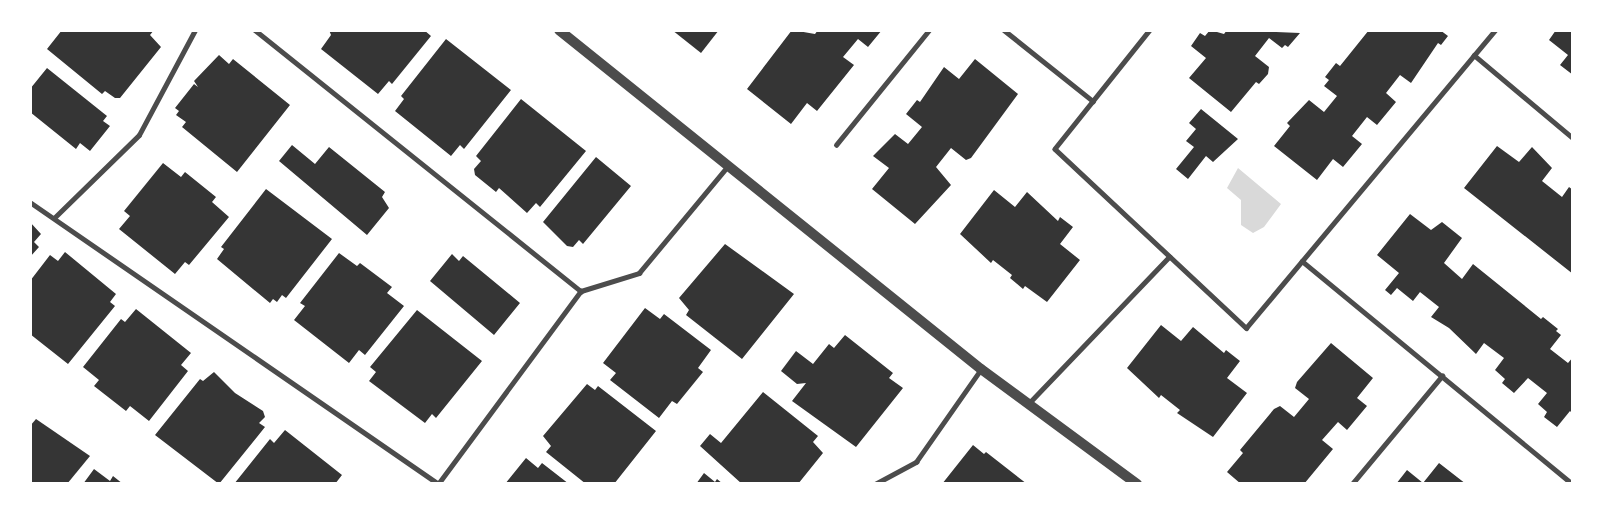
<!DOCTYPE html>
<style>
body{margin:0}
#map{position:relative;width:1603px;height:514px;overflow:hidden;background:#fff;font-family:Cabin,sans-serif}
div>[style]{position:absolute}
.water>*{inset:0;background:#d9d9d9}
.building>*{inset:0;background:#353535}
.service>*{height:4.5px;margin:-2.25px;padding:0 2.25px;transform-origin:2.25px;border-radius:2.25px;background:#4c4c4c}
.tertiary>*{height:10px;margin:-5px;padding:0 5px;transform-origin:5px;border-radius:5px;background:#4c4c4c}
span{translate:-50% -50%;white-space:nowrap;text-align:center;line-height:1.15;-webkit-text-stroke:6px #fff;paint-order:stroke}
.frame{position:absolute;inset:0;border:32px solid #fff;pointer-events:none}
</style>
<div id="map">
<div class="water">
<div style="clip-path:polygon(1238px 168px,1281px 204px,1264px 227px,1253px 233px,1241px 225px,1241px 200px,1227px 188px)"></div>
</div>
<div class="building">
<div style="clip-path:polygon(62px 30px,154px 30px,150px 35px,161px 47px,120px 98px,115px 98px,105px 91px,102px 94px,47px 49px)"></div>
<div style="clip-path:polygon(329px 30px,424px 30px,431px 36px,392px 84px,389px 81px,378px 94px,321px 49px,331px 35px)"></div>
<div style="clip-path:polygon(672px 30px,719px 30px,701px 53px)"></div>
<div style="clip-path:polygon(792px 30px,815px 34px,818px 30px,882px 30px,868px 47px,858px 39px,843px 57px,854px 65px,817px 111px,807px 103px,791px 124px,747px 89px)"></div>
<div style="clip-path:polygon(1210px 30px,1224px 34px,1227px 30px,1300px 33px,1288px 47px,1285px 45px,1282px 48px,1269px 38px,1255px 56px,1269px 67px,1268px 74px,1259px 84px,1256px 82px,1231px 112px,1189px 78px,1206px 58px,1191px 46px,1200px 33px,1205px 36px)"></div>
<div style="clip-path:polygon(1369px 30px,1440px 30px,1448px 36px,1441px 45px,1438px 43px,1411px 83px,1400px 75px,1386px 93px,1396px 102px,1377px 125px,1367px 117px,1352px 136px,1362px 144px,1343px 167px,1333px 159px,1317px 180px,1274px 146px,1290px 126px,1287px 123px,1309px 100px,1324px 112px,1337px 96px,1324px 86px,1329px 80px,1325px 77px,1336px 63px,1340px 66px)"></div>
<div style="clip-path:polygon(1556px 30px,1573px 30px,1573px 75px,1560px 65px,1568px 55px,1549px 40px)"></div>
<div style="clip-path:polygon(446px 39px,511px 90px,464px 149px,460px 145px,451px 156px,395px 111px,404px 99px,401px 96px)"></div>
<div style="clip-path:polygon(219px 55px,229px 64px,233px 59px,290px 105px,237px 172px,182px 127px,186px 122px,176px 115px,179px 111px,175px 108px,194px 84px,198px 87px,194px 81px)"></div>
<div style="clip-path:polygon(975px 59px,1018px 94px,971px 158px,966px 160px,951px 148px,936px 167px,951px 185px,915px 224px,872px 189px,889px 168px,873px 156px,895px 134px,908px 144px,922px 127px,906px 114px,917px 100px,920px 102px,944px 67px,959px 79px)"></div>
<div style="clip-path:polygon(47px 68px,107px 116px,103px 121px,110px 126px,90px 151px,80px 143px,76px 149px,30px 112px,30px 89px)"></div>
<div style="clip-path:polygon(521px 99px,586px 151px,540px 207px,536px 203px,527px 213px,499px 188px,496px 192px,475px 175px,474px 169px,481px 161px,476px 156px)"></div>
<div style="clip-path:polygon(1201px 109px,1238px 139px,1213px 162px,1206px 156px,1188px 179px,1176px 169px,1194px 147px,1186px 141px,1196px 129px,1189px 123px)"></div>
<div style="clip-path:polygon(292px 145px,315px 164px,329px 147px,385px 192px,382px 197px,389px 208px,367px 235px,279px 161px)"></div>
<div style="clip-path:polygon(1497px 146px,1519px 162px,1532px 147px,1552px 168px,1542px 181px,1562px 197px,1569px 187px,1573px 190px,1573px 274px,1464px 188px)"></div>
<div style="clip-path:polygon(596px 157px,631px 186px,583px 244px,579px 240px,573px 247px,567px 246px,543px 222px)"></div>
<div style="clip-path:polygon(163px 163px,181px 177px,185px 172px,216px 197px,212px 202px,229px 217px,189px 265px,185px 262px,175px 274px,119px 229px,130px 216px,124px 211px)"></div>
<div style="clip-path:polygon(266px 189px,332px 239px,286px 298px,282px 295px,277px 302px,273px 299px,270px 303px,217px 259px,224px 249px,221px 247px)"></div>
<div style="clip-path:polygon(994px 190px,1015px 207px,1027px 192px,1058px 221px,1060px 217px,1073px 227px,1060px 244px,1080px 260px,1047px 302px,1025px 286px,1023px 289px,1010px 278px,1012px 275px,993px 260px,991px 263px,960px 234px)"></div>
<div style="clip-path:polygon(1410px 214px,1431px 230px,1442px 222px,1462px 238px,1444px 263px,1462px 279px,1473px 264px,1541px 319px,1543px 317px,1558px 329px,1556px 331px,1561px 335px,1550px 349px,1568px 363px,1573px 357px,1573px 414px,1570px 411px,1557px 427px,1544px 417px,1547px 412px,1538px 404px,1547px 393px,1528px 378px,1514px 393px,1502px 383px,1505px 379px,1495px 370px,1504px 358px,1484px 343px,1476px 354px,1449px 328px,1431px 317px,1439px 307px,1420px 292px,1413px 301px,1397px 288px,1391px 295px,1385px 290px,1399px 273px,1377px 255px)"></div>
<div style="clip-path:polygon(30px 222px,41px 234px,34px 242px,39px 247px,30px 257px)"></div>
<div style="clip-path:polygon(725px 244px,794px 294px,742px 359px,686px 315px,689px 310px,679px 298px)"></div>
<div style="clip-path:polygon(65px 252px,116px 294px,110px 302px,115px 306px,68px 364px,30px 334px,30px 281px,50px 255px,58px 261px)"></div>
<div style="clip-path:polygon(339px 253px,357px 266px,360px 263px,392px 287px,387px 293px,404px 306px,365px 355px,359px 350px,349px 363px,294px 320px,305px 306px,300px 303px)"></div>
<div style="clip-path:polygon(452px 254px,459px 261px,463px 256px,520px 303px,494px 335px,430px 281px)"></div>
<div style="clip-path:polygon(645px 308px,660px 319px,664px 314px,711px 350px,698px 368px,703px 372px,677px 404px,672px 401px,659px 418px,610px 380px,616px 373px,603px 363px)"></div>
<div style="clip-path:polygon(136px 309px,191px 353px,181px 365px,188px 371px,149px 421px,130px 406px,126px 411px,94px 386px,99px 380px,83px 367px,121px 319px,125px 322px)"></div>
<div style="clip-path:polygon(417px 310px,482px 361px,436px 418px,432px 414px,425px 423px,369px 381px,376px 372px,370px 367px)"></div>
<div style="clip-path:polygon(1161px 325px,1181px 341px,1193px 327px,1224px 353px,1226px 350px,1240px 361px,1227px 378px,1247px 393px,1213px 437px,1177px 413px,1180px 410px,1161px 395px,1159px 398px,1127px 368px)"></div>
<div style="clip-path:polygon(845px 335px,893px 373px,889px 378px,903px 388px,856px 447px,792px 401px,806px 383px,797px 384px,781px 371px,796px 351px,813px 364px,829px 344px,834px 348px)"></div>
<div style="clip-path:polygon(1331px 343px,1373px 378px,1357px 398px,1367px 406px,1347px 430px,1338px 422px,1322px 440px,1333px 449px,1304px 484px,1241px 484px,1227px 472px,1243px 453px,1240px 450px,1274px 409px,1280px 406px,1294px 417px,1309px 399px,1295px 388px,1297px 382px)"></div>
<div style="clip-path:polygon(214px 372px,235px 393px,263px 411px,265px 417px,259px 423px,265px 427px,219px 484px,155px 435px,200px 379px,203px 381px)"></div>
<div style="clip-path:polygon(587px 384px,595px 390px,598px 386px,656px 431px,614px 484px,586px 484px,546px 452px,551px 446px,543px 436px)"></div>
<div style="clip-path:polygon(763px 392px,818px 436px,813px 442px,823px 453px,798px 484px,742px 484px,700px 446px,710px 434px,721px 443px)"></div>
<div style="clip-path:polygon(36px 419px,90px 456px,67px 484px,30px 484px,30px 426px)"></div>
<div style="clip-path:polygon(285px 430px,342px 475px,335px 484px,234px 484px,270px 439px,274px 443px)"></div>
<div style="clip-path:polygon(973px 445px,984px 454px,986px 452px,1027px 484px,942px 484px)"></div>
<div style="clip-path:polygon(526px 458px,538px 468px,542px 463px,569px 484px,505px 484px)"></div>
<div style="clip-path:polygon(1439px 463px,1466px 484px,1396px 484px,1407px 470px,1423px 483px)"></div>
<div style="clip-path:polygon(94px 469px,110px 481px,113px 476px,123px 484px,83px 484px)"></div>
<div style="clip-path:polygon(704px 473px,715px 482px,717px 479px,723px 484px,696px 484px)"></div>
</div>
<div class="service">
<div style="left:255px;top:30px;width:418px;rotate:38.7deg"></div>
<div style="left:1004px;top:30px;width:114px;rotate:38.6deg"></div>
<div style="left:1150px;top:30px;width:152px;rotate:128.6deg"></div>
<div style="left:1055px;top:149px;width:262px;rotate:43.1deg"></div>
<div style="left:1246px;top:328px;width:388px;rotate:-50.1deg"></div>
<div style="left:1474px;top:55px;width:129px;rotate:40deg"></div>
<div style="left:836px;top:145px;width:148px;rotate:-51deg"></div>
<div style="left:30px;top:202px;width:495px;rotate:34.6deg"></div>
<div style="left:55px;top:217px;width:117px;rotate:-44.3deg"></div>
<div style="left:139px;top:135px;width:119px;rotate:-61.9deg"></div>
<div style="left:1302px;top:261px;width:351px;rotate:39.5deg"></div>
<div style="left:1028px;top:404px;width:204px;rotate:-46.2deg"></div>
<div style="left:438px;top:484px;width:240px;rotate:-53.5deg"></div>
<div style="left:581px;top:291px;width:61px;rotate:-17.2deg"></div>
<div style="left:639px;top:273px;width:138px;rotate:-50.3deg"></div>
<div style="left:875px;top:484px;width:47px;rotate:-28.2deg"></div>
<div style="left:916px;top:462px;width:113px;rotate:-55deg"></div>
<div style="left:1352px;top:484px;width:141px;rotate:-50.2deg"></div>
</div>
<div class="tertiary">
<div style="left:559px;top:30px;width:541px;rotate:38.78deg"></div>
<div style="left:981px;top:369px;width:194px;rotate:36.4deg"></div>
</div>
<div class="frame"></div>
</div>
